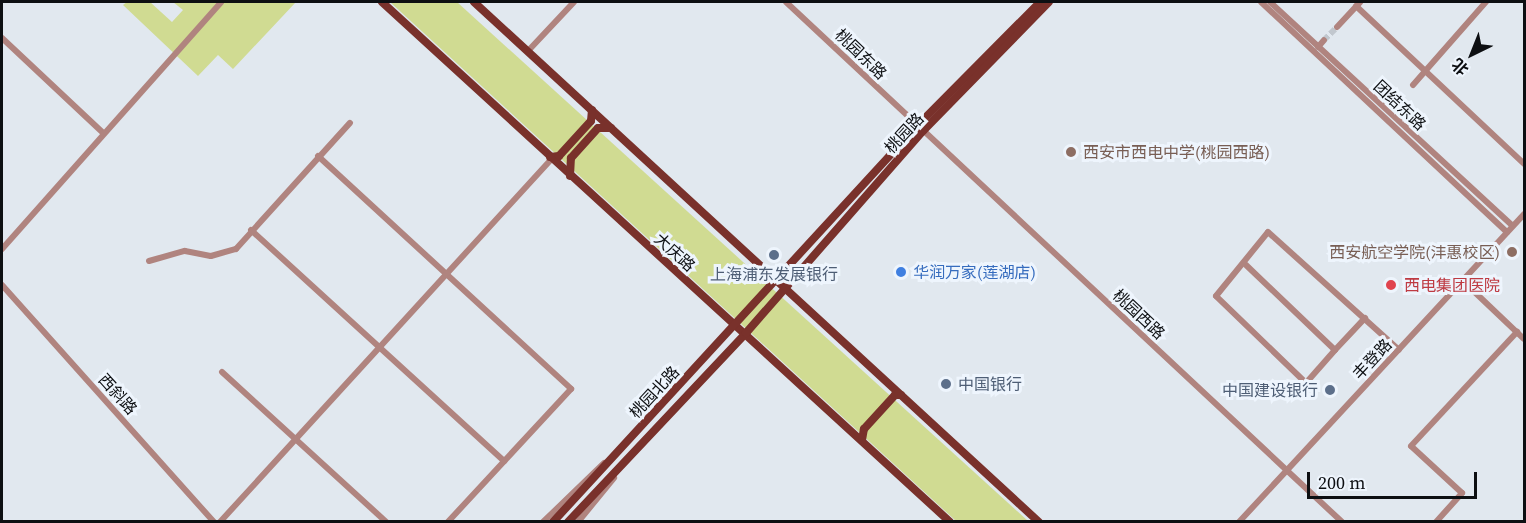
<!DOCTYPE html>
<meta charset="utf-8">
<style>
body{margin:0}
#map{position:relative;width:1526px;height:523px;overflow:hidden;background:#e1e8ef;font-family:"Source Serif 4","Noto Sans SC",serif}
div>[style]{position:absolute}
.green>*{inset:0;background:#d0db92}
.minor-tunnel>*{height:6px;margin-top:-3px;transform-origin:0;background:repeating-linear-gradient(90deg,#c1c7ce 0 6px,transparent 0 9px)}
.minor>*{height:6px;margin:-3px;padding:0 3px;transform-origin:3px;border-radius:3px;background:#b0847f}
.major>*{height:8px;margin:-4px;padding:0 4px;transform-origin:4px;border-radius:4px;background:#79312b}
.dots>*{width:16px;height:16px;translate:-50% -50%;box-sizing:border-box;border:3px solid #eef5fd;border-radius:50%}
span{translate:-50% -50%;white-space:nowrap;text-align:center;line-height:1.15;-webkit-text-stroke:6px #eef5fd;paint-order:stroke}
.street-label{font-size:16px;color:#0d0f12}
.education-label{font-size:16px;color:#785e54}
.left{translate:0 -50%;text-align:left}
.right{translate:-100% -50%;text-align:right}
.shop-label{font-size:16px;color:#366cbe}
.service-label{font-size:16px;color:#4e5e75}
.health-label{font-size:16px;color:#be3a42}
.frame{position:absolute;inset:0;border:3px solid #0d0f12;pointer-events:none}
.north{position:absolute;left:1442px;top:24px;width:60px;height:60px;-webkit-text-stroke:4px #eef5fd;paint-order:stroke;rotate:223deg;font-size:16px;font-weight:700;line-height:24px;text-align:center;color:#0d0f12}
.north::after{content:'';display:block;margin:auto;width:21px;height:27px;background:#0d0f12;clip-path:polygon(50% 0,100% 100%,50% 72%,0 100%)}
.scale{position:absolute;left:1307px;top:472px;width:170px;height:27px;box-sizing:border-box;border:3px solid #0d0f12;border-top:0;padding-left:8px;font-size:18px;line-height:21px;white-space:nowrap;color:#0d0f12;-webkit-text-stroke:4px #eef5fd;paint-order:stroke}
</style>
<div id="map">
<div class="green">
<div style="clip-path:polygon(127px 2px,150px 2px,172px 22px,183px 10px,173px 2px,296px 2px,233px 69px,218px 55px,198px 76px,123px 5px)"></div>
<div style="clip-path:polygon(390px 2px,457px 2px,1028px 521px,956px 521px)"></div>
</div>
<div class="minor-tunnel">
<div style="left:1324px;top:40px;width:18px;rotate:-45deg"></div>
</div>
<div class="minor">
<div style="left:786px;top:2px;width:761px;rotate:43.08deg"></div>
<div style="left:1261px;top:2px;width:337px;rotate:43.1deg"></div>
<div style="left:1270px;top:2px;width:330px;rotate:42.7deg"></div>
<div style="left:1356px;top:6px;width:231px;rotate:43.2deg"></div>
<div style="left:1337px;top:27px;width:34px;rotate:-47deg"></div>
<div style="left:2px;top:38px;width:137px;rotate:43.2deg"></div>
<div style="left:1318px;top:47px;width:9px;rotate:-49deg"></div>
<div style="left:528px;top:51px;width:67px;rotate:-46.8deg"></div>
<div style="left:1413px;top:85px;width:111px;rotate:-48.7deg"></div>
<div style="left:318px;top:156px;width:344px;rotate:42.6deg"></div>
<div style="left:571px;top:389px;width:181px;rotate:132.8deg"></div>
<div style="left:251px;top:230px;width:343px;rotate:42.4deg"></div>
<div style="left:2px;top:249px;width:330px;rotate:-48.4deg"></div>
<div style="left:149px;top:261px;width:37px;rotate:-16deg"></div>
<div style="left:185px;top:251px;width:26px;rotate:11deg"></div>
<div style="left:211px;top:256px;width:26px;rotate:-16deg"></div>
<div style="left:236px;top:249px;width:170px;rotate:-47.9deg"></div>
<div style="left:1246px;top:265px;width:123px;rotate:43.7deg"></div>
<div style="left:1335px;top:350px;width:44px;rotate:131.3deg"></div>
<div style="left:1306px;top:383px;width:125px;rotate:-136deg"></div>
<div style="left:1216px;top:296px;width:82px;rotate:-50.9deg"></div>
<div style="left:1268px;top:232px;width:176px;rotate:42deg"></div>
<div style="left:1463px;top:281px;width:84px;rotate:43.6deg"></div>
<div style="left:2px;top:285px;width:318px;rotate:48.2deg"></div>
<div style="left:1335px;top:350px;width:44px;rotate:-46.8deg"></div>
<div style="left:222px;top:372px;width:222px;rotate:42.4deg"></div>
<div style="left:220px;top:522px;width:492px;rotate:-47.6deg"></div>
<div style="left:543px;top:522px;width:85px;rotate:-44deg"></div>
<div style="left:578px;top:522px;width:57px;rotate:-50.7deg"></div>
<div style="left:1239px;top:522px;width:420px;rotate:-47.2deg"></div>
<div style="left:1436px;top:522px;width:39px;rotate:-48deg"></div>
<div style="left:1462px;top:493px;width:69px;rotate:-137.3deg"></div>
<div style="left:1411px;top:446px;width:156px;rotate:-47.1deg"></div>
</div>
<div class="major">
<div style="left:382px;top:2px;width:770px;rotate:42.47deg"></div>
<div style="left:474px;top:2px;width:768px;rotate:42.63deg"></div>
<div style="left:550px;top:157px;width:9px;rotate:-6deg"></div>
<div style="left:559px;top:156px;width:47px;rotate:-47.6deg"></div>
<div style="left:591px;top:121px;width:11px;rotate:-85deg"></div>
<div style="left:570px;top:176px;width:18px;rotate:-87deg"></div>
<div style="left:571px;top:158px;width:40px;rotate:-48deg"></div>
<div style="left:598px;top:128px;width:13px"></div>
<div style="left:862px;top:440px;width:11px;rotate:-80deg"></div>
<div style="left:864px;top:429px;width:46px;rotate:-47.6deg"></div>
<div style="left:895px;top:395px;width:6px"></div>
<div style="left:553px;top:522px;width:538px;rotate:-47.41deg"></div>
<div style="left:917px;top:126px;width:175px;rotate:-45.2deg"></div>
<div style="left:568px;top:522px;width:260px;rotate:-46.7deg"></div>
<div style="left:746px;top:333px;width:269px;rotate:-48.8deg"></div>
<div style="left:923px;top:131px;width:180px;rotate:-45.7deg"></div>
</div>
<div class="dots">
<div style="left:1071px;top:152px;background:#8d6e63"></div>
<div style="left:1512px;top:252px;background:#8d6e63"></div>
<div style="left:774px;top:255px;background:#5c6f8a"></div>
<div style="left:901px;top:272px;background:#3f7fe0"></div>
<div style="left:1391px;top:285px;background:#e0444e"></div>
<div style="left:946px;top:384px;background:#5c6f8a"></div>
<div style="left:1330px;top:390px;background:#5c6f8a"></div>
</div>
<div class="street-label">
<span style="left:861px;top:54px;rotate:44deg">桃园东路</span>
<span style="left:1400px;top:105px;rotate:43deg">团结东路</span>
<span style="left:904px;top:133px;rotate:-47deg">桃园路</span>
<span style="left:675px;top:252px;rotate:42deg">大庆路</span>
<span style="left:1139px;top:314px;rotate:43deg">桃园西路</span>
<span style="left:1372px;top:359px;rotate:-47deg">丰登路</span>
<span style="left:654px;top:392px;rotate:-47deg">桃园北路</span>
<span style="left:118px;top:394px;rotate:48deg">西斜路</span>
</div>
<div class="education-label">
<span class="left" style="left:1083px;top:152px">西安市西电中学(桃园西路)</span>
<span class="right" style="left:1500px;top:252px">西安航空学院(沣惠校区)</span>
</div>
<div class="shop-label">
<span class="left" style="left:913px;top:272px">华润万家(莲湖店)</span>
</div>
<div class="service-label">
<span style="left:774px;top:274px">上海浦东发展银行</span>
<span class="left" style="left:958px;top:384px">中国银行</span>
<span class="right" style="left:1318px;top:390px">中国建设银行</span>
</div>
<div class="health-label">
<span class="left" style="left:1404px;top:285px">西电集团医院</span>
</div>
<div class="frame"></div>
<div class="north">北</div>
<div class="scale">200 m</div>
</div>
